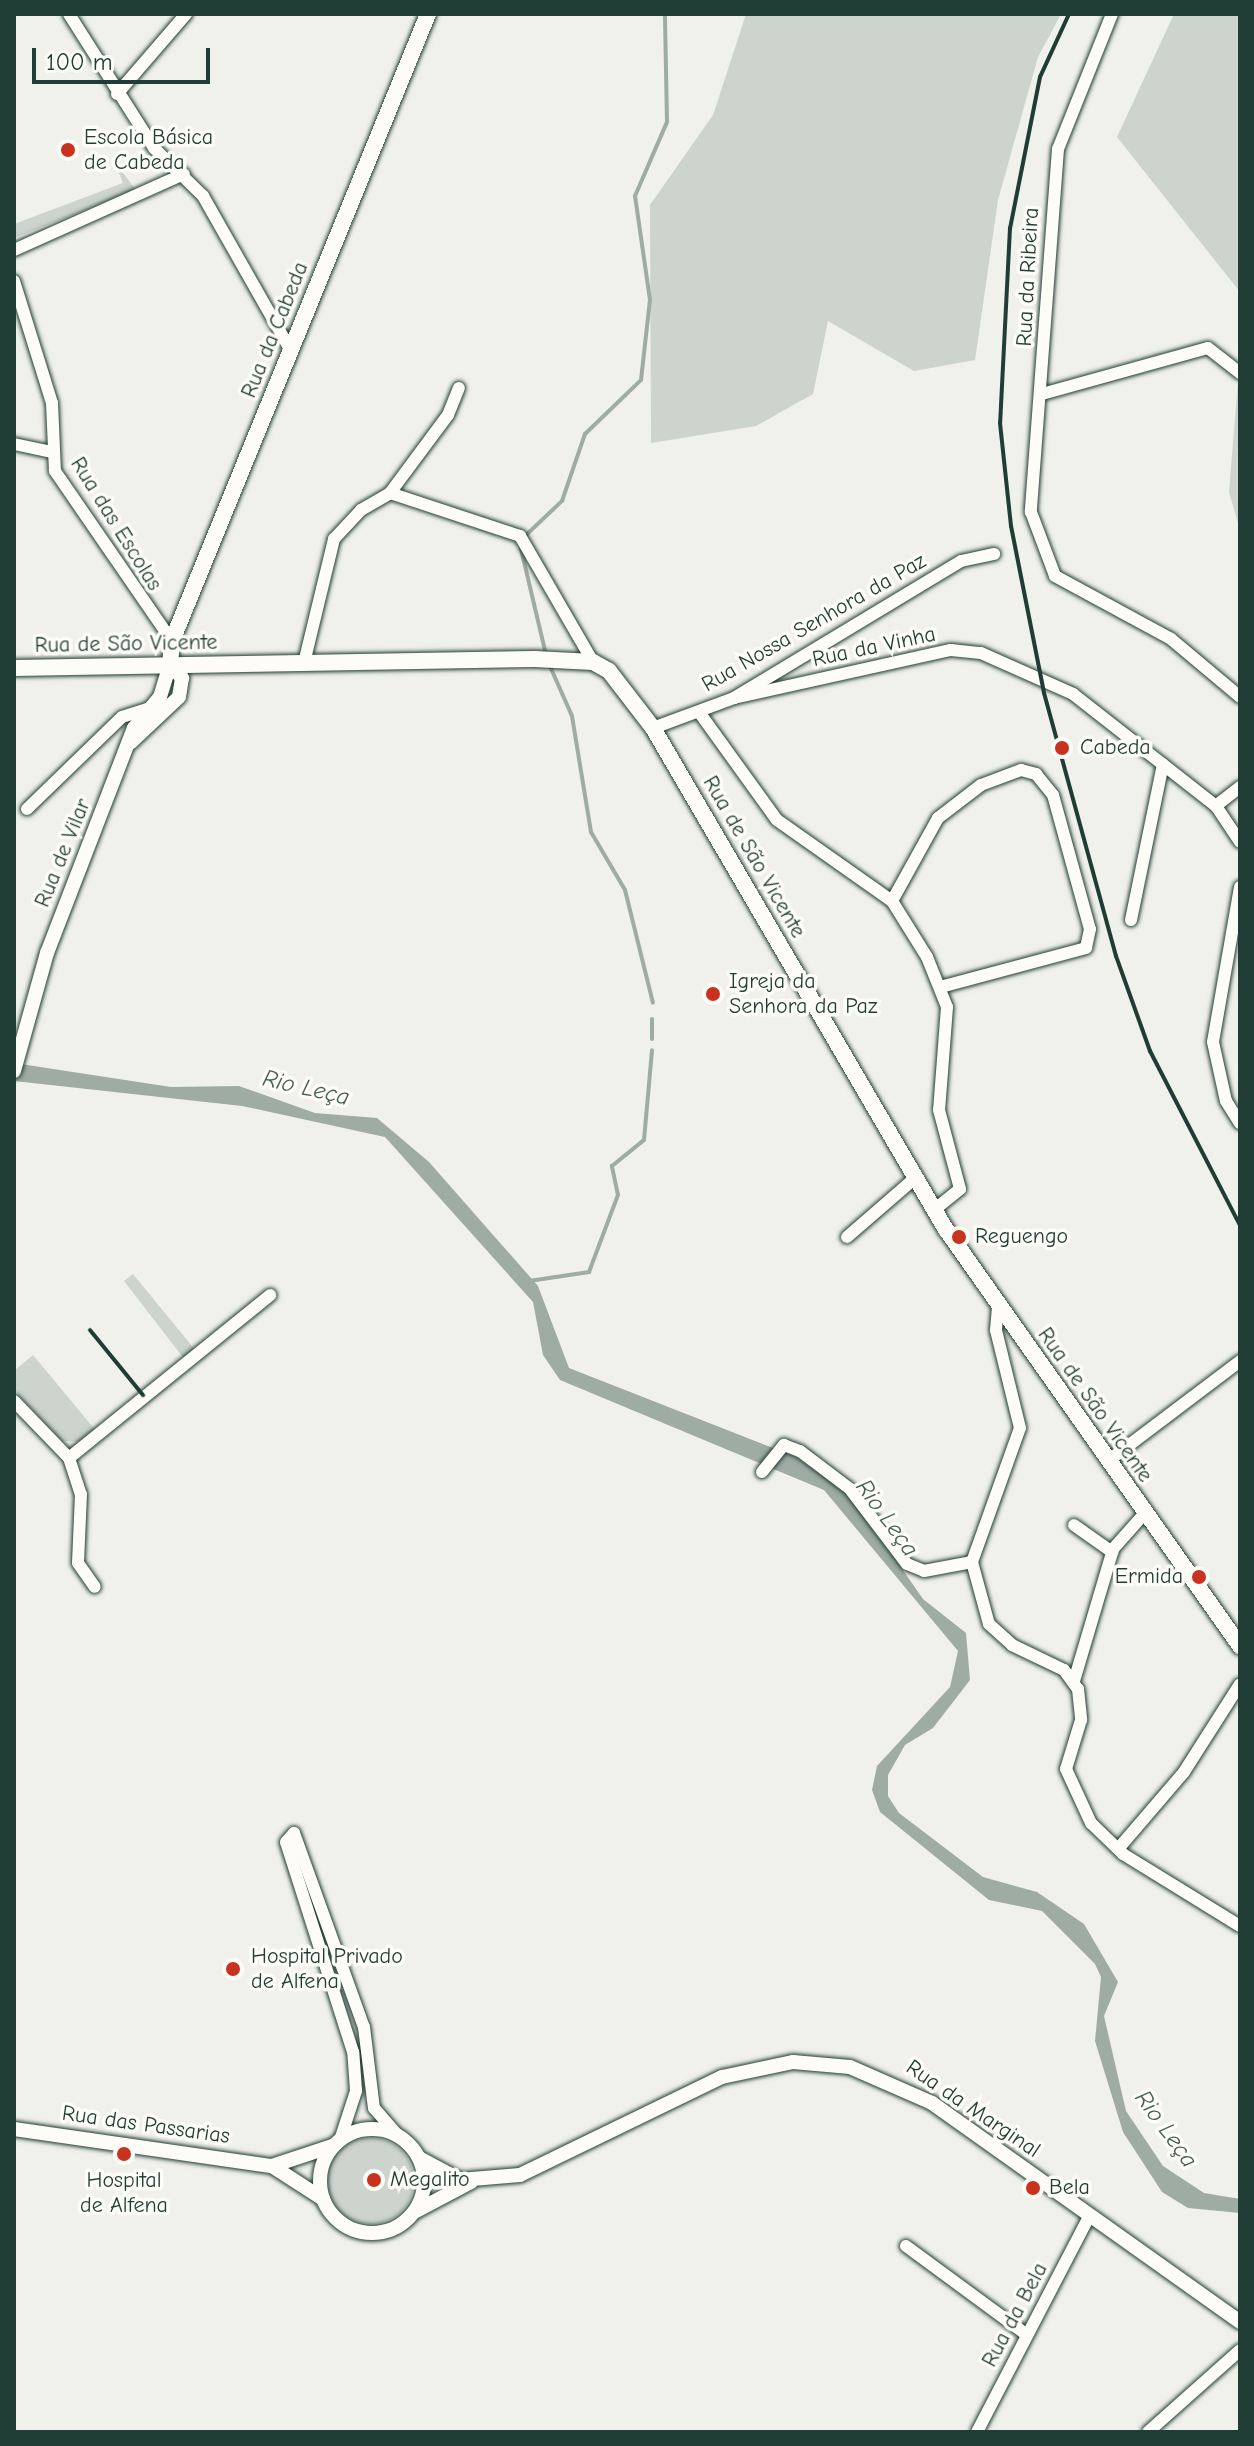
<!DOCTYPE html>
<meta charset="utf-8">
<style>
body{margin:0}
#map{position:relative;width:1254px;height:2446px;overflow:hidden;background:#f0f1eb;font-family:"Comic Neue",sans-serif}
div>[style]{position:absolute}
.green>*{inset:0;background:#cdd3cd}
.round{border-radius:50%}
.water>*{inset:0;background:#9faca4}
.stream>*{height:4px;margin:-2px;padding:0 2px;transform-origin:2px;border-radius:2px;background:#9faca4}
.roads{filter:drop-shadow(0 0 2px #1f3d34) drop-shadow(0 0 2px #1f3d34)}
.minor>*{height:12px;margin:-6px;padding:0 6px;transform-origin:6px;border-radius:6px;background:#fdfcf7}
.tertiary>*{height:14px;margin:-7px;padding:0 7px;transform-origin:7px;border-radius:7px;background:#fdfcf7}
.tertiary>.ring{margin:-7px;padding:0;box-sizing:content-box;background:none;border:14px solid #fdfcf7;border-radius:50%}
.secondary>*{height:16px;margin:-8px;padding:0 8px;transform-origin:8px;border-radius:8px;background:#fdfcf7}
.rail>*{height:4px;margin:-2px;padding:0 2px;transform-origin:2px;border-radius:2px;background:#1f3d34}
.dots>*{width:22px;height:22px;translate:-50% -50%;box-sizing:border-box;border:4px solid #fdfcf7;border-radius:50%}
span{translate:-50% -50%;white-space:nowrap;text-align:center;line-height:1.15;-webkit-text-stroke:7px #fdfcf7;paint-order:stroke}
.poi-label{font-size:22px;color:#1f3d34}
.left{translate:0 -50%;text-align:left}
.right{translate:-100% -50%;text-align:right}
.street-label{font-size:22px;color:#1f3d34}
.water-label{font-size:24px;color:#455e56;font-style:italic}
.frame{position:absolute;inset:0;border:16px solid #1f3d34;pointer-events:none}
.scale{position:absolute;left:32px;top:48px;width:178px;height:36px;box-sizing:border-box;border:4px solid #1f3d34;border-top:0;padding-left:10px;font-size:24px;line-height:28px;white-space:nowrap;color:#1f3d34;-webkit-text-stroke:6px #fdfcf7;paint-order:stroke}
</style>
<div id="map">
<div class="green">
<div style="clip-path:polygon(746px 14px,1061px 14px,1038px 57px,998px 200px,975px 360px,914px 371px,828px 321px,813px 394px,756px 426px,651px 443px,650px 205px,713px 115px)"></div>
<div style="clip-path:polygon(1174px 14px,1240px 14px,1240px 292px,1117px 137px)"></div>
<div style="clip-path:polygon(114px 161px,136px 190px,14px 238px,14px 224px,123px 183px)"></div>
<div style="clip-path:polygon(1240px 357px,1240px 530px,1229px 492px)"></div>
<div style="clip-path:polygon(133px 1274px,196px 1351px,185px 1360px,124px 1281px)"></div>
<div style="clip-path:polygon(33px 1355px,97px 1432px,84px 1442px,62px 1441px,14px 1390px,14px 1371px)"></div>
<div class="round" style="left:328px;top:2138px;width:86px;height:86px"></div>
</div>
<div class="water">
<div style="clip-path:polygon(14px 1063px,171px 1087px,239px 1086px,315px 1113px,377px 1118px,429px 1162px,538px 1286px,569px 1368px,796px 1457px,850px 1494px,923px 1599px,966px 1633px,970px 1680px,933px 1728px,905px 1745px,888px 1775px,888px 1796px,899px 1813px,983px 1877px,1037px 1892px,1084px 1924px,1118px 1982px,1104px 2016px,1126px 2111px,1163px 2166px,1204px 2193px,1240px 2199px,1240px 2213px,1188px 2208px,1162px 2192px,1123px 2132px,1095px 2041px,1101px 1977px,1095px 1964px,1042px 1911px,989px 1900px,880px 1812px,872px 1790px,877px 1766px,950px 1687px,958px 1651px,824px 1490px,560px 1380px,543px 1355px,533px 1302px,385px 1137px,242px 1106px,14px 1081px)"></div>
</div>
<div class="stream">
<div style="left:526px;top:535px;width:50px;rotate:-43.4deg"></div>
<div style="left:562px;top:501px;width:71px;rotate:-71.1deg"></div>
<div style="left:585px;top:434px;width:78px;rotate:-44deg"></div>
<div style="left:641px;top:380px;width:81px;rotate:-83.6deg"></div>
<div style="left:650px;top:300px;width:105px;rotate:-98.2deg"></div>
<div style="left:635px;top:196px;width:81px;rotate:-66.6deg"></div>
<div style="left:667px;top:122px;width:108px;rotate:-91.1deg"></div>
<div style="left:521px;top:549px;width:109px;rotate:76.7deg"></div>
<div style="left:549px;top:664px;width:57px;rotate:66.1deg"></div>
<div style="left:572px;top:716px;width:118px;rotate:80.7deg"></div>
<div style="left:591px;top:832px;width:67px;rotate:59.6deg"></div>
<div style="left:625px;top:890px;width:116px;rotate:76.1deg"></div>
<div style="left:652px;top:1039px;width:20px;rotate:-90deg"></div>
<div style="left:529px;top:1281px;width:61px;rotate:-8.5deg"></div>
<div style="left:589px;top:1272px;width:82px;rotate:-69.4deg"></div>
<div style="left:618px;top:1195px;width:30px;rotate:-102deg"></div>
<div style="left:612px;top:1166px;width:41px;rotate:-39.1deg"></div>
<div style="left:644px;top:1140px;width:90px;rotate:-84.9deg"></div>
</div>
<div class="roads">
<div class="minor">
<div style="left:69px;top:14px;width:159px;rotate:57.6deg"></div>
<div style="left:154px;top:148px;width:69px;rotate:44.4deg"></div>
<div style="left:203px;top:196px;width:176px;rotate:60.4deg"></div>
<div style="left:1112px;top:14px;width:145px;rotate:111.8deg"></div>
<div style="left:1058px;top:149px;width:364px;rotate:94.3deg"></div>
<div style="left:1031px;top:512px;width:68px;rotate:69.4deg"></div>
<div style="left:1055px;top:576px;width:132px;rotate:28.5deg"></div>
<div style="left:1171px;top:639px;width:90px;rotate:40deg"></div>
<div style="left:117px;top:94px;width:106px;rotate:-49.2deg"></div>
<div style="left:14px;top:250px;width:186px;rotate:-24.1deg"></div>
<div style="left:14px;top:281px;width:128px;rotate:72.7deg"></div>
<div style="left:52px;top:403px;width:68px;rotate:87.5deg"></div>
<div style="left:55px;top:471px;width:206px;rotate:55.5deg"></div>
<div style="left:1042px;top:394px;width:172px;rotate:-15.5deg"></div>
<div style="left:1208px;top:348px;width:41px;rotate:38deg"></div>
<div style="left:14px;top:444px;width:38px;rotate:12deg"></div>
<div style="left:390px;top:493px;width:137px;rotate:18.3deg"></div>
<div style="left:520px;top:536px;width:146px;rotate:59.9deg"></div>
<div style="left:304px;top:663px;width:128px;rotate:-76.4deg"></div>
<div style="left:334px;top:539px;width:40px;rotate:-47deg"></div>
<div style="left:361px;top:510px;width:34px;rotate:-30deg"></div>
<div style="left:390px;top:493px;width:97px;rotate:-53.4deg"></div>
<div style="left:448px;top:415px;width:29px;rotate:-68deg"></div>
<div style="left:734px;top:698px;width:222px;rotate:-12.5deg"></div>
<div style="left:951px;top:650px;width:30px;rotate:6deg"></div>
<div style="left:981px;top:653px;width:101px;rotate:24deg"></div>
<div style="left:1073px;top:694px;width:182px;rotate:38.1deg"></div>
<div style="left:699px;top:712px;width:133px;rotate:54.2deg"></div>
<div style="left:777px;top:820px;width:141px;rotate:35.2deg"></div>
<div style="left:892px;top:901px;width:66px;rotate:58deg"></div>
<div style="left:927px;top:957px;width:54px;rotate:68.2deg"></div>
<div style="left:947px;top:1007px;width:103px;rotate:94.4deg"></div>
<div style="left:939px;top:1110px;width:82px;rotate:75.1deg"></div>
<div style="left:960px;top:1189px;width:33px;rotate:141deg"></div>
<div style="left:653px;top:728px;width:86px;rotate:-20.3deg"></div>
<div style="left:734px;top:698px;width:265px;rotate:-31.1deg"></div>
<div style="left:961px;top:561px;width:34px;rotate:-12deg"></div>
<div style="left:1240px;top:787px;width:31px;rotate:142deg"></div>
<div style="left:1216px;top:806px;width:43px;rotate:56.3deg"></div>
<div style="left:27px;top:809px;width:132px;rotate:-44.1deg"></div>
<div style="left:122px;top:717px;width:32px;rotate:-18deg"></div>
<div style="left:1240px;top:887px;width:157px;rotate:99.9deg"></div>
<div style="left:1213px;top:1042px;width:60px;rotate:77.6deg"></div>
<div style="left:1226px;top:1101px;width:26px;rotate:58deg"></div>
<div style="left:892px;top:901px;width:95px;rotate:-61deg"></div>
<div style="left:938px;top:818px;width:54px;rotate:-37.5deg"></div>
<div style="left:981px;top:785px;width:43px;rotate:-20.6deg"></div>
<div style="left:1021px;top:770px;width:16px;rotate:15deg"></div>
<div style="left:1036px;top:774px;width:27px;rotate:51deg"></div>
<div style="left:1053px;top:795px;width:139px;rotate:74.6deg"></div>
<div style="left:1090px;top:929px;width:19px;rotate:102deg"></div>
<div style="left:1086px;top:948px;width:151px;rotate:165deg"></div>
<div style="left:1131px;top:920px;width:159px;rotate:-78.4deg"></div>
<div style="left:847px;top:1237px;width:90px;rotate:-40.9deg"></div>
<div style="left:14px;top:1401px;width:79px;rotate:46deg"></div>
<div style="left:69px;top:1458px;width:38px;rotate:72deg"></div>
<div style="left:81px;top:1494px;width:69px;rotate:92.5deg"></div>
<div style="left:78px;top:1563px;width:29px;rotate:55deg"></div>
<div style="left:69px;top:1458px;width:259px;rotate:-39deg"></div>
<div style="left:1108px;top:1461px;width:166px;rotate:-37.1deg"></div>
<div style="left:762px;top:1472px;width:35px;rotate:-51deg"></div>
<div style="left:784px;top:1445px;width:17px;rotate:21deg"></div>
<div style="left:800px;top:1451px;width:63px;rotate:37.2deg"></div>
<div style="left:850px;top:1489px;width:94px;rotate:52.8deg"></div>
<div style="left:907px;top:1564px;width:18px;rotate:22deg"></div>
<div style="left:924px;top:1571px;width:49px;rotate:-10.6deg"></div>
<div style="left:1074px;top:1525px;width:47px;rotate:35.4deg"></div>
<div style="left:972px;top:1562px;width:64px;rotate:74.7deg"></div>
<div style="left:989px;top:1624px;width:31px;rotate:42deg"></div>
<div style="left:1012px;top:1645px;width:58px;rotate:25.7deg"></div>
<div style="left:1064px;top:1670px;width:24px;rotate:54deg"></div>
<div style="left:1078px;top:1689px;width:31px;rotate:84deg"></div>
<div style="left:1081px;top:1720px;width:51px;rotate:107deg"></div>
<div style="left:1066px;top:1769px;width:60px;rotate:65.2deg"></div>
<div style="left:1091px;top:1823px;width:45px;rotate:44.1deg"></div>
<div style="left:1123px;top:1854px;width:137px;rotate:31.6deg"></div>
<div style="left:972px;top:1562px;width:142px;rotate:-70.3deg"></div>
<div style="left:1020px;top:1428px;width:101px;rotate:-103.8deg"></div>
<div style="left:996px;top:1330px;width:23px;rotate:-85deg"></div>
<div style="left:1074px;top:1681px;width:138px;rotate:-73.5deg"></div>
<div style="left:1113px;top:1549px;width:48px;rotate:-48.4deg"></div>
<div style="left:1118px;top:1849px;width:101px;rotate:-49.4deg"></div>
<div style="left:1184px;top:1772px;width:104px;rotate:-57.5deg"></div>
<div style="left:340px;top:2140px;width:52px;rotate:-71.9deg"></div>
<div style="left:356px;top:2091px;width:39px;rotate:-94deg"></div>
<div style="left:353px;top:2052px;width:220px;rotate:-107.7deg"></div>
<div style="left:286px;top:1842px;width:12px;rotate:-48deg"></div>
<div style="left:294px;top:1833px;width:206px;rotate:70.2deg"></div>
<div style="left:364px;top:2027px;width:82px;rotate:83deg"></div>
<div style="left:374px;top:2108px;width:37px;rotate:49deg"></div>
<div style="left:906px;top:2246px;width:150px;rotate:36.3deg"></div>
<div style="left:977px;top:2432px;width:242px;rotate:-62.5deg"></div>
<div style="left:1148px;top:2432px;width:123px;rotate:-41.7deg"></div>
</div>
<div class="tertiary">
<div style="left:14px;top:1071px;width:123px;rotate:-74.4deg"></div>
<div style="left:47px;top:953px;width:241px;rotate:-68.9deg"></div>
<div style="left:134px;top:728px;width:40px;rotate:-50deg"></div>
<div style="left:160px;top:697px;width:34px;rotate:-73deg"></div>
<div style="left:170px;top:665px;width:18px;rotate:47deg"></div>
<div style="left:182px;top:678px;width:19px;rotate:99deg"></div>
<div style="left:179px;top:697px;width:67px;rotate:136.8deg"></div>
<div class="ring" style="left:320px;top:2129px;width:90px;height:90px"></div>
<div style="left:14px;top:2129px;width:261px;rotate:8.2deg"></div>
<div style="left:272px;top:2166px;width:61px;rotate:32.9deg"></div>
<div style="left:419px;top:2158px;width:47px;rotate:28.2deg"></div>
<div style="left:460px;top:2180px;width:60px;rotate:-4.8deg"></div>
<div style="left:520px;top:2175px;width:225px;rotate:-25.9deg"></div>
<div style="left:722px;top:2077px;width:73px;rotate:-11.9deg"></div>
<div style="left:793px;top:2062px;width:57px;rotate:5deg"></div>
<div style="left:850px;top:2067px;width:90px;rotate:23.7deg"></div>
<div style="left:932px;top:2103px;width:378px;rotate:35.4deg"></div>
<div style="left:272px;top:2166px;width:63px;rotate:-18.4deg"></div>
<div style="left:416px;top:2211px;width:62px;rotate:-27.8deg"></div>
</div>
<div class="secondary">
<div style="left:170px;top:665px;width:24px;rotate:-85deg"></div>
<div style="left:172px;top:641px;width:677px;rotate:-67.79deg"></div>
<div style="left:14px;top:668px;width:521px;rotate:-0.99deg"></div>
<div style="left:535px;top:659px;width:58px;rotate:3deg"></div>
<div style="left:593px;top:662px;width:18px;rotate:29deg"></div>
<div style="left:609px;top:671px;width:72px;rotate:52.3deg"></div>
<div style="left:653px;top:728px;width:579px;rotate:59.72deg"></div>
<div style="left:945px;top:1228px;width:512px;rotate:54.79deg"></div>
</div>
</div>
<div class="rail">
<div style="left:1069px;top:14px;width:69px;rotate:114.7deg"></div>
<div style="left:1040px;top:77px;width:154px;rotate:101.2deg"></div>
<div style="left:1010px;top:228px;width:195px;rotate:92.9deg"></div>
<div style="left:1000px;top:423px;width:104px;rotate:83.9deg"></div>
<div style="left:1011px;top:526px;width:170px;rotate:78.8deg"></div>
<div style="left:1044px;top:693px;width:273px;rotate:74.7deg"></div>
<div style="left:1116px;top:956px;width:101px;rotate:70.3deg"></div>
<div style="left:1150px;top:1051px;width:196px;rotate:62.7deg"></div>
<div style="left:90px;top:1330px;width:84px;rotate:50.8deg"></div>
</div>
<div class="dots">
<div style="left:68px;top:150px;background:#c8321e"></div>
<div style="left:1062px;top:748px;background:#c8321e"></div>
<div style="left:713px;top:994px;background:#c8321e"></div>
<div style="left:959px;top:1237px;background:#c8321e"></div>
<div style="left:1199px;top:1577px;background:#c8321e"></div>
<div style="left:233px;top:1969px;background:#c8321e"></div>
<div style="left:124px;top:2154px;background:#c8321e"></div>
<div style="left:374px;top:2180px;background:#c8321e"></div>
<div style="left:1033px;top:2188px;background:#c8321e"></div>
</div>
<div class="poi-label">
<span class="left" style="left:84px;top:150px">Escola Básica<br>de Cabeda</span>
<span class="left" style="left:1080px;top:748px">Cabeda</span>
<span class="left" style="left:729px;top:994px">Igreja da<br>Senhora da Paz</span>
<span class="left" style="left:975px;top:1237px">Reguengo</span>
<span class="right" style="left:1183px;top:1577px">Ermida</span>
<span class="left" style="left:251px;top:1969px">Hospital Privado<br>de Alfena</span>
<span style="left:124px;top:2193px">Hospital<br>de Alfena</span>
<span class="left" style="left:390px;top:2180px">Megalito</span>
<span class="left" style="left:1049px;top:2188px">Bela</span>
</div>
<div class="street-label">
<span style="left:1028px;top:277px;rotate:-87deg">Rua da Ribeira</span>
<span style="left:275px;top:330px;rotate:-68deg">Rua da Cabeda</span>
<span style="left:116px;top:524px;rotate:58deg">Rua das Escolas</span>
<span style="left:814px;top:623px;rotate:-30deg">Rua Nossa Senhora da Paz</span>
<span style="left:126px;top:644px;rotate:-1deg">Rua de São Vicente</span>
<span style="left:874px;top:647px;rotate:-12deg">Rua da Vinha</span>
<span style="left:63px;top:853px;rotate:-68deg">Rua de Vilar</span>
<span style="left:754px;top:857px;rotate:60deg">Rua de São Vicente</span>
<span style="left:1095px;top:1405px;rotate:55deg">Rua de São Vicente</span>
<span style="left:973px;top:2109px;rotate:34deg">Rua da Marginal</span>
<span style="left:146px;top:2125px;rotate:8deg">Rua das Passarias</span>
<span style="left:1015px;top:2315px;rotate:-62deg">Rua da Bela</span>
</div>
<div class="water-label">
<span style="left:306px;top:1088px;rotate:13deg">Rio Leça</span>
<span style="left:887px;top:1518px;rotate:54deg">Rio Leça</span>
<span style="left:1166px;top:2129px;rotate:54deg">Rio Leça</span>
</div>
<div class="frame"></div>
<div class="scale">100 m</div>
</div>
